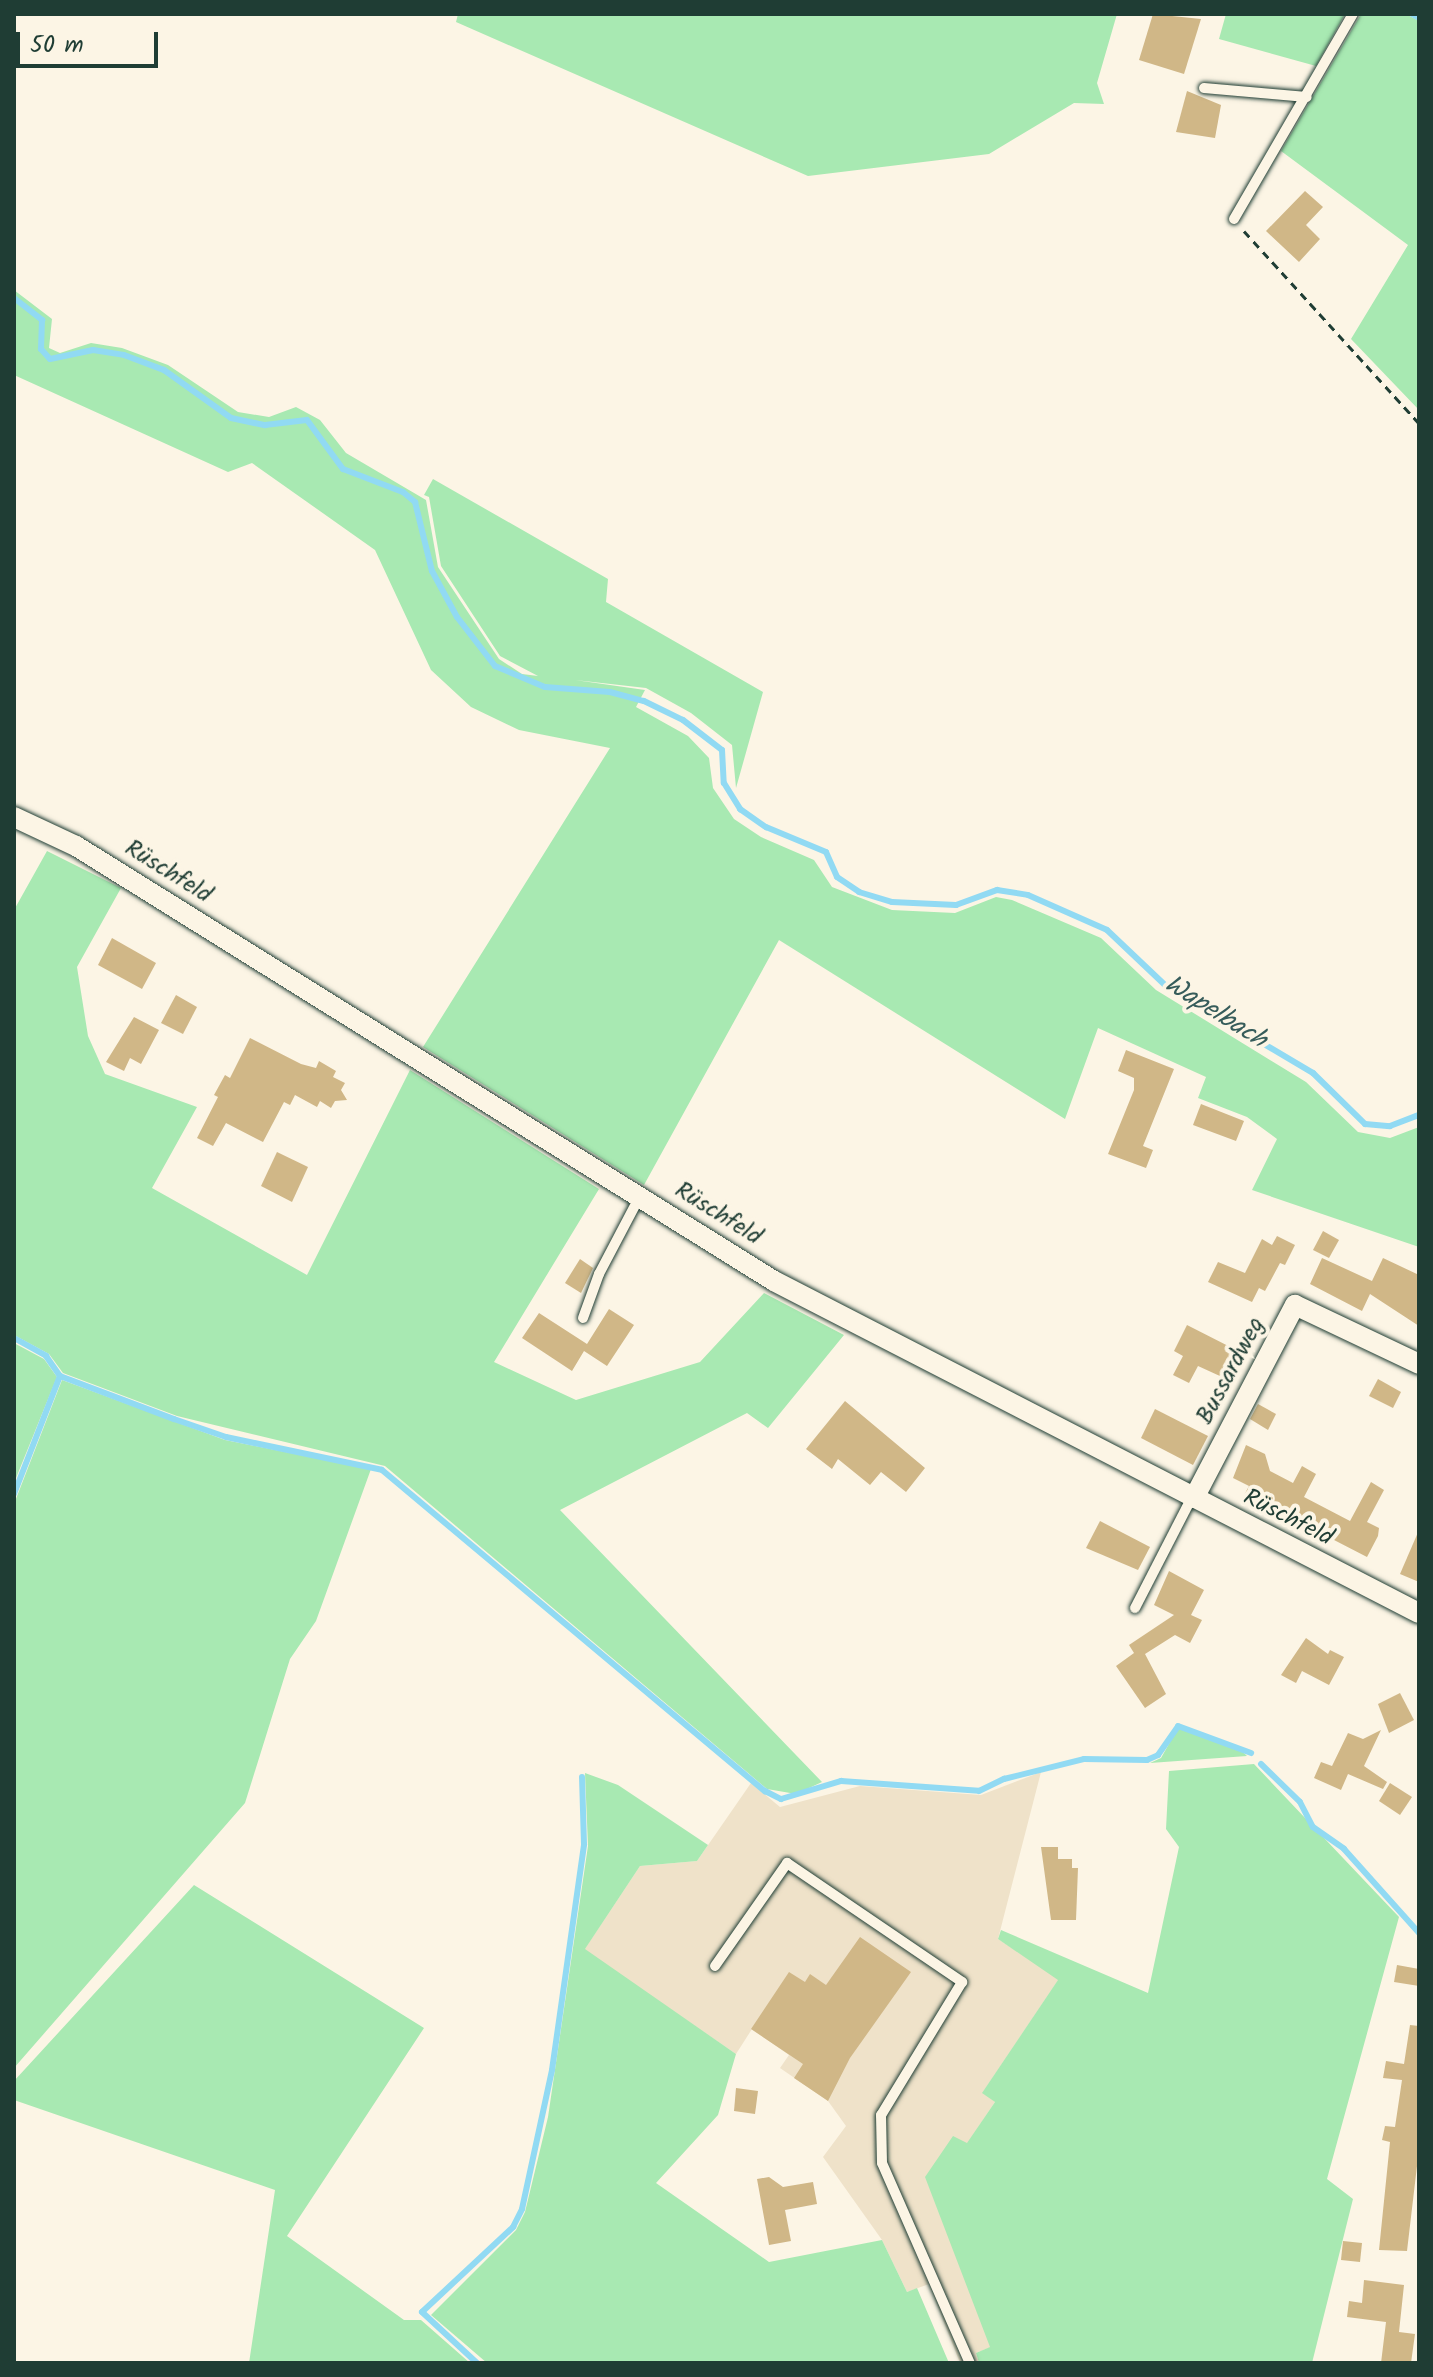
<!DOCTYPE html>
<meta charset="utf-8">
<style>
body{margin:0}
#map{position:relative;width:1433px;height:2377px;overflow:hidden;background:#fcf5e5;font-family:Kalam,sans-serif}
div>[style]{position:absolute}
.built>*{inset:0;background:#efe2c9}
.green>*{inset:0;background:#a8e9b2}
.stream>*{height:6px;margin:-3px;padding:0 3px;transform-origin:3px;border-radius:3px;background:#91daf3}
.building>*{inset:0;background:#d0b787}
.path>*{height:3px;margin-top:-1.5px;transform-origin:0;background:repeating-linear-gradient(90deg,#1f3d34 0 8px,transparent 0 14px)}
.roads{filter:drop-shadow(0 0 2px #1f3d34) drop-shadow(0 0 2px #1f3d34)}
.service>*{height:10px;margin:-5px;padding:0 5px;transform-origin:5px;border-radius:5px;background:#fcf5e5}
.minor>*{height:20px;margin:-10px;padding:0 10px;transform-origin:10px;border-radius:10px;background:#fcf5e5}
span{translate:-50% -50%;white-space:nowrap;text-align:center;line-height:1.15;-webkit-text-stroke:8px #fcf5e5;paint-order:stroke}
.street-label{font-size:24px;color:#1f3d34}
.water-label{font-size:26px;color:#365c5a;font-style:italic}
.frame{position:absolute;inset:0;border:16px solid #1f3d34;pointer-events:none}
.scale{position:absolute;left:16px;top:32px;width:142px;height:36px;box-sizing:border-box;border:4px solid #1f3d34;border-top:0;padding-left:10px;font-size:24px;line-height:28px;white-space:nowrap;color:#1f3d34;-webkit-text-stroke:6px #fcf5e5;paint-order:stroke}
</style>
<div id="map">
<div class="built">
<div style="clip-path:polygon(1041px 1772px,998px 1939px,1059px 1979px,983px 2092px,995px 2102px,967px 2144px,991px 2347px,976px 2353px,979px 2363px,960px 2363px,929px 2284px,907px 2292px,882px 2240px,823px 2157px,846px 2126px,828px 2101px,780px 2068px,789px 2055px,752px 2029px,736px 2054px,584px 1950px,640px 1866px,697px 1861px,751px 1783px,780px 1807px,860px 1786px,981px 1795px)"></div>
</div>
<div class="green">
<div style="clip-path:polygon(458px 14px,1117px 14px,1097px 83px,1104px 104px,1074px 103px,989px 154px,808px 176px,456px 22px)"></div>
<div style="clip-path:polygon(1226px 14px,1345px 14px,1316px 66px,1219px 39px)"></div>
<div style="clip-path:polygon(1361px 14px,1406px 14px,1419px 21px,1419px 410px,1351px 339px,1408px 245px,1281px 151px)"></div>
<div style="clip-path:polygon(14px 290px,52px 319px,49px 348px,60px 353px,91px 343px,122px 348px,168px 365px,238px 412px,269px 417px,296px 407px,320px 420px,346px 453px,426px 500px,438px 567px,499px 659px,522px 674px,538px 676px,500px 656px,441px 566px,429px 497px,424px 495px,433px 479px,608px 579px,606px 602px,763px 692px,736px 788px,732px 745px,691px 713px,646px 688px,575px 680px,645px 690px,636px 707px,688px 736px,709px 758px,713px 788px,734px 819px,761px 837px,814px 860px,832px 887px,892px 910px,955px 913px,996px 897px,1012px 900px,1101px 938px,1156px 990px,1306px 1082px,1358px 1132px,1390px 1138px,1419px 1127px,1419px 1247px,1252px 1190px,1277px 1139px,1247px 1117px,1198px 1098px,1206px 1077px,1098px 1028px,1065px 1119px,779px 940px,644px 1185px,423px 1047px,610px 748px,519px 730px,471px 707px,431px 670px,375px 550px,252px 463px,228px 472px,14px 375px)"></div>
<div style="clip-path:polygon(47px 851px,121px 888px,77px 967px,88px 1036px,105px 1074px,197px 1107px,152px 1188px,307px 1275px,410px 1070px,599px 1189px,494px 1362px,576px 1400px,700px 1362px,764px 1293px,844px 1335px,768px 1428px,747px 1413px,560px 1510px,822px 1782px,796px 1794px,767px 1789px,385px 1466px,177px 1416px,63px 1373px,49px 1354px,14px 1335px,14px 910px)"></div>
<div style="clip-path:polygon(14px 1343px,44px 1359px,57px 1377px,14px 1483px)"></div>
<div style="clip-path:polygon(62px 1380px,225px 1440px,371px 1469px,316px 1621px,290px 1659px,245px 1803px,14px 2068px,14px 1504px)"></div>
<div style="clip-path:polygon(1178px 1728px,1241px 1750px,1247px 1756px,1150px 1763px,1161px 1758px)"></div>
<div style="clip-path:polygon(1254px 1764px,1399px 1917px,1327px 2179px,1353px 2199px,1312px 2363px,979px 2363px,976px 2353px,990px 2347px,925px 2177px,953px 2136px,967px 2143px,995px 2102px,982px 2093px,1058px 1980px,998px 1939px,1001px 1930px,1148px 1993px,1179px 1847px,1166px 1829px,1169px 1771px)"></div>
<div style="clip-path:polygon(585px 1773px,618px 1785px,708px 1845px,697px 1861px,640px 1866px,585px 1949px,736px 2054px,718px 2115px,656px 2183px,769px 2262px,882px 2240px,907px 2292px,917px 2288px,949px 2363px,487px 2363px,431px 2315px,516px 2230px,525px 2212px,548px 2117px,588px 1846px)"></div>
<div style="clip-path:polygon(194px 1885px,424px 2028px,287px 2236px,404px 2320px,421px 2320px,470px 2363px,249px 2363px,275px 2190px,14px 2100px,14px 2081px)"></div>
</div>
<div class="stream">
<div style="left:1412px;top:14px;width:8px;rotate:30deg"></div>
<div style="left:14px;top:298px;width:36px;rotate:38deg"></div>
<div style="left:42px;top:320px;width:29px;rotate:92deg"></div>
<div style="left:41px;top:349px;width:13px;rotate:48deg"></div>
<div style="left:50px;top:359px;width:44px;rotate:-11.8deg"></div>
<div style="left:93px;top:350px;width:31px;rotate:9deg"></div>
<div style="left:124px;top:355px;width:43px;rotate:20.6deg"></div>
<div style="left:164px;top:370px;width:82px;rotate:35.6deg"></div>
<div style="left:231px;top:418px;width:35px;rotate:12deg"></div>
<div style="left:265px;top:425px;width:42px;rotate:-6.8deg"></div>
<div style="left:307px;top:420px;width:61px;rotate:53.7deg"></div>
<div style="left:343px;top:469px;width:64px;rotate:21deg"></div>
<div style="left:403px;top:492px;width:16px;rotate:40deg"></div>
<div style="left:415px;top:502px;width:71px;rotate:76.2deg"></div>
<div style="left:432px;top:571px;width:52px;rotate:61.5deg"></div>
<div style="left:457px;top:617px;width:62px;rotate:52.2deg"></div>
<div style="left:495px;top:666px;width:54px;rotate:22.8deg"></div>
<div style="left:545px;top:687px;width:65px;rotate:4.4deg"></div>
<div style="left:610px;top:692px;width:35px;rotate:15deg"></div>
<div style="left:644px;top:701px;width:43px;rotate:26deg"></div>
<div style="left:683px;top:720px;width:49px;rotate:37.6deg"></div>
<div style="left:722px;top:750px;width:33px;rotate:87deg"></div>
<div style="left:724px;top:783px;width:31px;rotate:58deg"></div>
<div style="left:740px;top:809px;width:32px;rotate:35deg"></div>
<div style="left:766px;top:827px;width:65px;rotate:22.6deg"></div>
<div style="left:826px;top:852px;width:27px;rotate:66deg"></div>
<div style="left:837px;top:877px;width:27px;rotate:34deg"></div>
<div style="left:859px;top:892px;width:34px;rotate:17deg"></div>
<div style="left:892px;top:902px;width:64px;rotate:2.7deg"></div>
<div style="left:956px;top:905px;width:44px;rotate:-20.1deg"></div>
<div style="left:997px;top:890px;width:31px;rotate:9deg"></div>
<div style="left:1028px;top:895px;width:86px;rotate:23.9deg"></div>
<div style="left:1107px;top:930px;width:81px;rotate:43.5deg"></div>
<div style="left:1166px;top:986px;width:171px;rotate:30.6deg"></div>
<div style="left:1313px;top:1073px;width:73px;rotate:44.4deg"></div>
<div style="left:1365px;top:1124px;width:25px;rotate:5deg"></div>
<div style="left:1390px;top:1126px;width:31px;rotate:-21deg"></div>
<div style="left:14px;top:1338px;width:37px;rotate:29deg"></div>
<div style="left:46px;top:1356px;width:24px;rotate:55deg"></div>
<div style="left:60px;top:1376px;width:122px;rotate:20.7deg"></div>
<div style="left:174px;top:1419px;width:55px;rotate:19.1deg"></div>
<div style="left:226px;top:1437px;width:159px;rotate:11.9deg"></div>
<div style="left:382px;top:1470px;width:500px;rotate:40deg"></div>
<div style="left:765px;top:1791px;width:18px;rotate:27deg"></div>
<div style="left:781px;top:1799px;width:63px;rotate:-16.7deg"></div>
<div style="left:841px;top:1781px;width:138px;rotate:4.1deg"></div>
<div style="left:979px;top:1791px;width:28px;rotate:-26deg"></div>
<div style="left:1004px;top:1779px;width:82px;rotate:-14deg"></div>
<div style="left:1084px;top:1759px;width:63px;rotate:0.9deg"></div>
<div style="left:1147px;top:1760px;width:12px;rotate:-24deg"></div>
<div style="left:1158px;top:1755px;width:35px;rotate:-55deg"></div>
<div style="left:1178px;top:1726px;width:78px;rotate:20.3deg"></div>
<div style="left:14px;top:1494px;width:127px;rotate:-68.7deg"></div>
<div style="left:1261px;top:1764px;width:54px;rotate:44.3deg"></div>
<div style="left:1300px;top:1802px;width:28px;rotate:63deg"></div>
<div style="left:1313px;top:1827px;width:38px;rotate:35deg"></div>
<div style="left:1344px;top:1849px;width:113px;rotate:48.2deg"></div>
<div style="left:477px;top:2363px;width:75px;rotate:-137.2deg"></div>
<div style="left:422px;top:2312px;width:125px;rotate:-43deg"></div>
<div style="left:513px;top:2227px;width:20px;rotate:-63deg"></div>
<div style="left:522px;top:2209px;width:142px;rotate:-77.8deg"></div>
<div style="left:552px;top:2070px;width:228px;rotate:-81.9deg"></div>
<div style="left:584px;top:1844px;width:67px;rotate:-91.7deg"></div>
</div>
<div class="building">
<div style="clip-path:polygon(1153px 14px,1201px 19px,1184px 74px,1139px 60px)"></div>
<div style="clip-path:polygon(1187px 91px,1221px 105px,1215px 138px,1176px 132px)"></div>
<div style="clip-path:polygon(1305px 191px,1323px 207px,1306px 225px,1320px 239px,1299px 262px,1266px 231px)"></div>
<div style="clip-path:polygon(112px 938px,156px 963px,142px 989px,98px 965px)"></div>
<div style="clip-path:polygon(176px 995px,197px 1007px,183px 1034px,161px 1023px)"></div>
<div style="clip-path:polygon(134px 1017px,159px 1030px,141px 1064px,130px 1058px,124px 1071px,106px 1062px)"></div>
<div style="clip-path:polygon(250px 1038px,301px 1064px,316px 1068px,319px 1061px,336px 1071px,333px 1077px,345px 1083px,341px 1090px,347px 1100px,335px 1101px,331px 1108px,320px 1101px,317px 1107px,295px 1095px,290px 1105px,284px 1102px,263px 1142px,226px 1123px,213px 1146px,197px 1138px,218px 1097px,214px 1095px,225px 1075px,230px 1078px)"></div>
<div style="clip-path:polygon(1126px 1050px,1174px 1069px,1143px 1146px,1153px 1150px,1146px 1168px,1108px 1154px,1134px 1090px,1134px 1078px,1118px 1071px)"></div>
<div style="clip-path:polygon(1201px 1104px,1244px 1121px,1236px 1141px,1193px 1125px)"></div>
<div style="clip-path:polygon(277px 1152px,308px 1167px,292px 1202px,261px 1186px)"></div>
<div style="clip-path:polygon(1323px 1231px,1339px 1240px,1329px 1258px,1313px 1250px)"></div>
<div style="clip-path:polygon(1277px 1236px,1295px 1245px,1285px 1265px,1280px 1263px,1265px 1291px,1259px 1288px,1252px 1302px,1208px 1282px,1218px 1262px,1245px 1273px,1262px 1239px,1272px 1245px)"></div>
<div style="clip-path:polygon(1322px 1258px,1372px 1281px,1383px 1258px,1419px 1275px,1419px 1326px,1370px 1294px,1362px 1311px,1310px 1284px)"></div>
<div style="clip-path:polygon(580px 1259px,593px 1268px,581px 1293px,565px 1283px)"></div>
<div style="clip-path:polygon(609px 1309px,634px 1325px,607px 1366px,584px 1351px,572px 1371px,522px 1338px,539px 1313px,587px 1344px)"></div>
<div style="clip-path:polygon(1187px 1325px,1244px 1354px,1233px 1382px,1198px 1366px,1189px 1383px,1173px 1375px,1183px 1356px,1174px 1351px)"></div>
<div style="clip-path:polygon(1378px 1379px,1401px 1392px,1393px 1408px,1369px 1396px)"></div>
<div style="clip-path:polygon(845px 1401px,925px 1468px,906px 1492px,881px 1472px,870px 1485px,838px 1459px,832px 1469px,806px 1449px)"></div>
<div style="clip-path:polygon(1258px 1404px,1276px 1414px,1268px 1430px,1250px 1419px)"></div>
<div style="clip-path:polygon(1155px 1409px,1208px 1436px,1193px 1465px,1141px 1438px)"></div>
<div style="clip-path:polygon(1246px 1445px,1265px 1454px,1270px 1471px,1293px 1483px,1302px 1466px,1316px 1474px,1304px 1497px,1350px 1521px,1371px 1482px,1384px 1490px,1367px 1522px,1379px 1528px,1378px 1536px,1367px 1557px,1272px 1508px,1270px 1512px,1242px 1499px,1249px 1486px,1233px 1478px)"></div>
<div style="clip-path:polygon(1100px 1521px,1150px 1547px,1138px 1570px,1086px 1548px)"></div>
<div style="clip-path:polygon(1419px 1530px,1419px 1582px,1400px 1574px)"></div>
<div style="clip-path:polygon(1169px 1571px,1204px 1590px,1191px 1615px,1202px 1620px,1190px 1643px,1175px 1635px,1145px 1654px,1166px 1694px,1145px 1708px,1116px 1666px,1134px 1653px,1129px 1645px,1174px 1615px,1154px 1605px)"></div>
<div style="clip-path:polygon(1306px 1638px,1328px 1654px,1330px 1650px,1344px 1657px,1329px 1685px,1302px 1671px,1296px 1683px,1281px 1675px)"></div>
<div style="clip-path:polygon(1400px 1693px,1414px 1720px,1389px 1733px,1378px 1704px)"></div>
<div style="clip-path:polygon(1381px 1730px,1364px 1766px,1387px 1782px,1383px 1789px,1348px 1774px,1341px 1790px,1314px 1778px,1321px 1762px,1332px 1766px,1348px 1733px,1363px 1739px)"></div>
<div style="clip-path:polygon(1390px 1783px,1412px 1797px,1400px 1815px,1379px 1801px)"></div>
<div style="clip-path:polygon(1041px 1847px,1058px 1847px,1058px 1859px,1072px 1859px,1072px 1868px,1078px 1868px,1076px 1920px,1051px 1920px)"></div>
<div style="clip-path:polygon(860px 1937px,911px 1972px,850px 2058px,828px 2101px,794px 2078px,803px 2064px,751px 2029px,789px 1972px,805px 1982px,810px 1974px,826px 1985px)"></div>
<div style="clip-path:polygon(1397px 1965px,1419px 1969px,1419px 1986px,1394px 1982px)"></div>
<div style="clip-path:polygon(1410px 2025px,1419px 2026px,1419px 2149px,1407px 2251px,1379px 2250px,1390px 2142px,1382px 2140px,1385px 2126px,1395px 2127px,1402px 2080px,1383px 2078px,1386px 2061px,1404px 2064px)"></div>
<div style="clip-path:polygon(736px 2088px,758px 2091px,755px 2114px,734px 2111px)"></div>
<div style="clip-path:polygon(769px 2177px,783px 2187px,813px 2182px,817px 2204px,785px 2210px,791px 2241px,769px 2245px,757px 2179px)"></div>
<div style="clip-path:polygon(1343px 2241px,1362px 2243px,1360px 2262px,1341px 2260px)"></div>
<div style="clip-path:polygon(1364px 2280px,1404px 2285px,1399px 2332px,1415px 2334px,1411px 2363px,1381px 2363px,1386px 2322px,1347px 2317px,1349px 2301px,1362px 2303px)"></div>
</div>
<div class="path">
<div style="left:1244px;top:231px;width:260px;rotate:47.7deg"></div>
</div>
<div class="roads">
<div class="service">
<div style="left:1204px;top:88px;width:103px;rotate:5deg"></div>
<div style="left:1234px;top:219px;width:237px;rotate:-59.9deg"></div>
<div style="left:583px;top:1318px;width:47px;rotate:-70deg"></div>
<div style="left:599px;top:1274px;width:88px;rotate:-62.3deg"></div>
<div style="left:1135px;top:1608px;width:125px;rotate:-62.8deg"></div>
<div style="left:715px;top:1966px;width:126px;rotate:-55deg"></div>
<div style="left:787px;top:1863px;width:212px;rotate:34.2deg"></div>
<div style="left:962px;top:1982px;width:156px;rotate:121.3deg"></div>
<div style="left:881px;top:2115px;width:48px;rotate:88.8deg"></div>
<div style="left:882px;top:2163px;width:219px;rotate:66.3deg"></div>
</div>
<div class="minor">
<div style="left:14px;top:817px;width:68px;rotate:25.1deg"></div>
<div style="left:76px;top:846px;width:822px;rotate:31.93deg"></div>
<div style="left:774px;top:1281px;width:725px;rotate:27.24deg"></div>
<div style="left:1194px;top:1498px;width:218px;rotate:-62.4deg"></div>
<div style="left:1295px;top:1305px;width:137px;rotate:25.4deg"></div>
</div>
</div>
<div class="street-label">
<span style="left:168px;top:872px;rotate:32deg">Rüschfeld</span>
<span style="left:718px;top:1214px;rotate:32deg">Rüschfeld</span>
<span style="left:1231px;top:1371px;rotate:-62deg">Bussardweg</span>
<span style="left:1288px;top:1518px;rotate:27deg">Rüschfeld</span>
</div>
<div class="water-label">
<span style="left:1215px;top:1013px;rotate:32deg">Wapelbach</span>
</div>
<div class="frame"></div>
<div class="scale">50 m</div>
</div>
